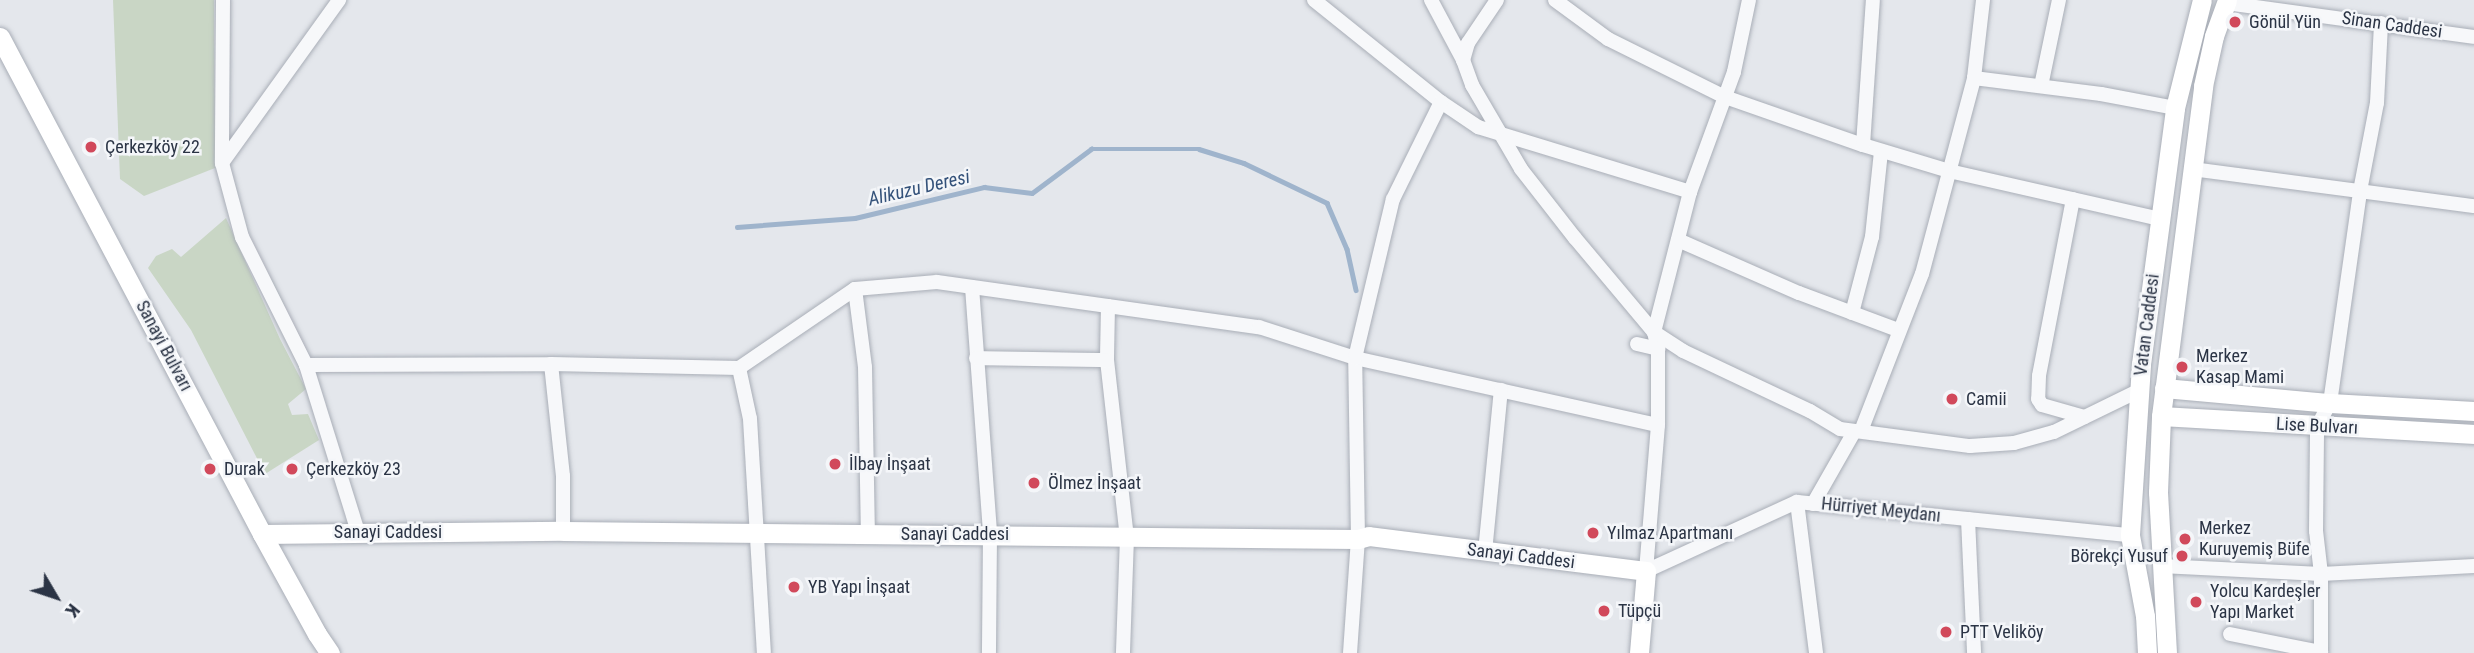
<!DOCTYPE html>
<meta charset="utf-8">
<style>
body{margin:0}
#map{position:relative;width:2474px;height:653px;overflow:hidden;background:#e4e7ec;font-family:"Roboto Condensed",sans-serif}
div>[style]{position:absolute}
.green>*{inset:0;background:#c9d6c5}
.stream>*{height:4.5px;margin:-2.25px;padding:0 2.25px;transform-origin:2.25px;border-radius:2.25px;background:#9fb4cc}
.roads{filter:drop-shadow(0 0 2px #a9aeb7) drop-shadow(0 0 2px #a9aeb7)}
.street>*{height:14px;margin:-7px;padding:0 7px;transform-origin:7px;border-radius:7px;background:#f7f8fa}
.secondary>*{height:19px;margin:-9.5px;padding:0 9.5px;transform-origin:9.5px;border-radius:9.5px;background:#fff}
.dots>*{width:19px;height:19px;translate:-50% -50%;box-sizing:border-box;border:4px solid #f4f6f9;border-radius:50%}
span{translate:-50% -50%;white-space:nowrap;text-align:center;line-height:1.15;-webkit-text-stroke:5px #f4f6f9;paint-order:stroke}
.poi-label{font-size:18px;color:#2b3445}
.left{translate:0 -50%;text-align:left}
.right{translate:-100% -50%;text-align:right}
.street-label{font-size:18px;color:#2b3445}
.water-label{font-size:19px;color:#34527a;font-style:italic}
.north{position:absolute;left:21px;top:562px;width:70px;height:70px;-webkit-text-stroke:5px #f4f6f9;paint-order:stroke;rotate:129deg;font-size:19px;font-weight:700;line-height:28px;text-align:center;color:#2b3445}
.north::after{content:'';display:block;margin:auto;width:24px;height:32px;background:#2b3445;clip-path:polygon(50% 0,100% 100%,50% 72%,0 100%)}
</style>
<div id="map">
<div class="green">
<div style="clip-path:polygon(113px 0,214px 0,215px 168px,144px 196px,120px 179px)"></div>
<div style="clip-path:polygon(226px 218px,280px 339px,306px 389px,288px 404px,292px 415px,308px 414px,319px 440px,265px 474px,191px 330px,148px 268px,156px 256px,172px 249px,181px 257px)"></div>
</div>
<div class="stream">
<div style="left:737px;top:227px;width:118px;rotate:-4.4deg"></div>
<div style="left:855px;top:218px;width:133px;rotate:-13.5deg"></div>
<div style="left:984px;top:187px;width:48px;rotate:7.1deg"></div>
<div style="left:1032px;top:193px;width:74px;rotate:-36.7deg"></div>
<div style="left:1091px;top:149px;width:108px"></div>
<div style="left:1199px;top:149px;width:47px;rotate:17.3deg"></div>
<div style="left:1244px;top:163px;width:92px;rotate:25.7deg"></div>
<div style="left:1327px;top:203px;width:50px;rotate:66.5deg"></div>
<div style="left:1347px;top:249px;width:42px;rotate:77.6deg"></div>
</div>
<div class="roads">
<div class="street">
<div style="left:223px;top:0;width:163px;rotate:90.4deg"></div>
<div style="left:222px;top:163px;width:77px;rotate:74.9deg"></div>
<div style="left:242px;top:237px;width:143px;rotate:63.4deg"></div>
<div style="left:306px;top:365px;width:175px;rotate:72.7deg"></div>
<div style="left:1314px;top:0;width:163px;rotate:38.8deg"></div>
<div style="left:1441px;top:102px;width:45px;rotate:34deg"></div>
<div style="left:1478px;top:127px;width:222px;rotate:17deg"></div>
<div style="left:1431px;top:0;width:68px;rotate:61.9deg"></div>
<div style="left:1497px;top:0;width:52px;rotate:124deg"></div>
<div style="left:1468px;top:43px;width:18px;rotate:106deg"></div>
<div style="left:1463px;top:60px;width:27px;rotate:70deg"></div>
<div style="left:1472px;top:85px;width:97px;rotate:59.7deg"></div>
<div style="left:1521px;top:169px;width:88px;rotate:52deg"></div>
<div style="left:1575px;top:238px;width:123px;rotate:50deg"></div>
<div style="left:1654px;top:332px;width:35px;rotate:33deg"></div>
<div style="left:1683px;top:351px;width:140px;rotate:25.3deg"></div>
<div style="left:1810px;top:411px;width:35px;rotate:31deg"></div>
<div style="left:1840px;top:429px;width:131px;rotate:7.5deg"></div>
<div style="left:1970px;top:446px;width:44px;rotate:-3.9deg"></div>
<div style="left:2014px;top:443px;width:41px;rotate:-15.4deg"></div>
<div style="left:2054px;top:432px;width:96px;rotate:-26deg"></div>
<div style="left:1555px;top:0;width:66px;rotate:36.3deg"></div>
<div style="left:1608px;top:39px;width:131px;rotate:26.4deg"></div>
<div style="left:1725px;top:97px;width:146px;rotate:19.2deg"></div>
<div style="left:1863px;top:145px;width:90px;rotate:16.8deg"></div>
<div style="left:1949px;top:171px;width:217px;rotate:12.8deg"></div>
<div style="left:1749px;top:0;width:74px;rotate:101.8deg"></div>
<div style="left:1734px;top:72px;width:128px;rotate:110.1deg"></div>
<div style="left:1690px;top:192px;width:145px;rotate:104.4deg"></div>
<div style="left:1654px;top:332px;width:17px;rotate:77deg"></div>
<div style="left:1658px;top:349px;width:76px;rotate:90deg"></div>
<div style="left:1658px;top:425px;width:146px;rotate:94.7deg"></div>
<div style="left:1646px;top:571px;width:166px;rotate:-24.6deg"></div>
<div style="left:1797px;top:502px;width:335px;rotate:5.7deg"></div>
<div style="left:2226px;top:3px;width:250px;rotate:7.8deg"></div>
<div style="left:1974px;top:78px;width:128px;rotate:7.2deg"></div>
<div style="left:2101px;top:94px;width:75px;rotate:10.7deg"></div>
<div style="left:2041px;top:86px;width:88px;rotate:-78.2deg"></div>
<div style="left:1863px;top:145px;width:145px;rotate:-86.1deg"></div>
<div style="left:222px;top:163px;width:201px;rotate:-54.3deg"></div>
<div style="left:2192px;top:169px;width:284px;rotate:7.5deg"></div>
<div style="left:2073px;top:199px;width:180px;rotate:100.9deg"></div>
<div style="left:2039px;top:376px;width:23px;rotate:92deg"></div>
<div style="left:2038px;top:399px;width:7px;rotate:56deg"></div>
<div style="left:2042px;top:405px;width:44px;rotate:15.9deg"></div>
<div style="left:1678px;top:240px;width:132px;rotate:23.7deg"></div>
<div style="left:1799px;top:293px;width:106px;rotate:20.5deg"></div>
<div style="left:972px;top:287px;width:248px;rotate:85.8deg"></div>
<div style="left:990px;top:534px;width:119px;rotate:90.5deg"></div>
<div style="left:855px;top:289px;width:79px;rotate:82.7deg"></div>
<div style="left:865px;top:367px;width:166px;rotate:89deg"></div>
<div style="left:1108px;top:306px;width:54px;rotate:91.1deg"></div>
<div style="left:1107px;top:360px;width:178px;rotate:83.6deg"></div>
<div style="left:1127px;top:537px;width:116px;rotate:92deg"></div>
<div style="left:1852px;top:313px;width:79px;rotate:-75.3deg"></div>
<div style="left:1872px;top:237px;width:86px;rotate:-84deg"></div>
<div style="left:1637px;top:344px;width:22px;rotate:13deg"></div>
<div style="left:976px;top:358px;width:131px;rotate:0.9deg"></div>
<div style="left:551px;top:364px;width:113px;rotate:83.9deg"></div>
<div style="left:563px;top:476px;width:55px;rotate:90deg"></div>
<div style="left:306px;top:365px;width:245px;rotate:-0.2deg"></div>
<div style="left:551px;top:364px;width:188px;rotate:1.2deg"></div>
<div style="left:739px;top:368px;width:140px;rotate:-34.3deg"></div>
<div style="left:855px;top:289px;width:82px;rotate:-4.9deg"></div>
<div style="left:937px;top:282px;width:325px;rotate:8deg"></div>
<div style="left:1259px;top:327px;width:101px;rotate:17.9deg"></div>
<div style="left:1355px;top:358px;width:310px;rotate:12.5deg"></div>
<div style="left:739px;top:368px;width:52px;rotate:77.8deg"></div>
<div style="left:750px;top:419px;width:234px;rotate:86.6deg"></div>
<div style="left:1861px;top:431px;width:168px;rotate:-68.8deg"></div>
<div style="left:1922px;top:274px;width:203px;rotate:-75.1deg"></div>
<div style="left:1974px;top:78px;width:79px;rotate:-83.4deg"></div>
<div style="left:1797px;top:502px;width:152px;rotate:82.8deg"></div>
<div style="left:1813px;top:504px;width:83px;rotate:-60.3deg"></div>
<div style="left:1968px;top:519px;width:134px;rotate:87.4deg"></div>
<div style="left:1485px;top:552px;width:163px;rotate:-84.4deg"></div>
<div style="left:2161px;top:566px;width:160px;rotate:2.9deg"></div>
<div style="left:2321px;top:574px;width:153px;rotate:-3deg"></div>
<div style="left:2230px;top:634px;width:93px;rotate:11.2deg"></div>
<div style="left:1350px;top:653px;width:114px;rotate:-86deg"></div>
<div style="left:1358px;top:539px;width:181px;rotate:-90.9deg"></div>
<div style="left:1355px;top:358px;width:163px;rotate:-76.6deg"></div>
<div style="left:1393px;top:199px;width:108px;rotate:-63.7deg"></div>
<div style="left:2321px;top:653px;width:79px;rotate:-90deg"></div>
<div style="left:2321px;top:574px;width:43px;rotate:-96.6deg"></div>
<div style="left:2316px;top:531px;width:104px;rotate:-89.4deg"></div>
<div style="left:2317px;top:427px;width:27px;rotate:-62deg"></div>
<div style="left:2330px;top:403px;width:214px;rotate:-81.9deg"></div>
<div style="left:2360px;top:191px;width:90px;rotate:-79.1deg"></div>
<div style="left:2377px;top:103px;width:80px;rotate:-87.1deg"></div>
</div>
<div class="secondary">
<div style="left:0;top:37px;width:562px;rotate:62.2deg"></div>
<div style="left:262px;top:534px;width:114px;rotate:61.2deg"></div>
<div style="left:317px;top:634px;width:23px;rotate:56deg"></div>
<div style="left:2164px;top:388px;width:167px;rotate:5.2deg"></div>
<div style="left:2330px;top:403px;width:144px;rotate:3.2deg"></div>
<div style="left:2161px;top:416px;width:314px;rotate:3.3deg"></div>
<div style="left:262px;top:534px;width:301px;rotate:-0.6deg"></div>
<div style="left:563px;top:531px;width:795px;rotate:0.58deg"></div>
<div style="left:1358px;top:539px;width:11px;rotate:-15deg"></div>
<div style="left:1369px;top:536px;width:279px;rotate:7.2deg"></div>
<div style="left:1646px;top:571px;width:82px;rotate:94.9deg"></div>
<div style="left:2147px;top:653px;width:37px;rotate:-93deg"></div>
<div style="left:2145px;top:616px;width:82px;rotate:-100.5deg"></div>
<div style="left:2130px;top:535px;width:171px;rotate:-86.3deg"></div>
<div style="left:2141px;top:364px;width:258px;rotate:-82.4deg"></div>
<div style="left:2175px;top:108px;width:111px;rotate:-76deg"></div>
<div style="left:2167px;top:653px;width:161px;rotate:-93.2deg"></div>
<div style="left:2158px;top:492px;width:76px;rotate:-87.7deg"></div>
<div style="left:2161px;top:416px;width:333px;rotate:-82.7deg"></div>
<div style="left:2203px;top:86px;width:51px;rotate:-77.6deg"></div>
<div style="left:2214px;top:36px;width:38px;rotate:-70deg"></div>
</div>
</div>
<div class="dots">
<div style="left:2235px;top:22px;background:#d1495b"></div>
<div style="left:91px;top:147px;background:#d1495b"></div>
<div style="left:2182px;top:367px;background:#d1495b"></div>
<div style="left:1952px;top:399px;background:#d1495b"></div>
<div style="left:835px;top:464px;background:#d1495b"></div>
<div style="left:210px;top:469px;background:#d1495b"></div>
<div style="left:292px;top:469px;background:#d1495b"></div>
<div style="left:1034px;top:483px;background:#d1495b"></div>
<div style="left:1593px;top:533px;background:#d1495b"></div>
<div style="left:2185px;top:539px;background:#d1495b"></div>
<div style="left:2182px;top:556px;background:#d1495b"></div>
<div style="left:794px;top:587px;background:#d1495b"></div>
<div style="left:2196px;top:602px;background:#d1495b"></div>
<div style="left:1604px;top:611px;background:#d1495b"></div>
<div style="left:1946px;top:632px;background:#d1495b"></div>
</div>
<div class="poi-label">
<span class="left" style="left:2249px;top:22px">Gönül Yün</span>
<span class="left" style="left:105px;top:147px">Çerkezköy 22</span>
<span class="left" style="left:2196px;top:367px">Merkez<br>Kasap Mami</span>
<span class="left" style="left:1966px;top:399px">Camii</span>
<span class="left" style="left:849px;top:464px">İlbay İnşaat</span>
<span class="left" style="left:224px;top:469px">Durak</span>
<span class="left" style="left:306px;top:469px">Çerkezköy 23</span>
<span class="left" style="left:1048px;top:483px">Ölmez İnşaat</span>
<span class="left" style="left:2199px;top:539px">Merkez<br>Kuruyemiş Büfe</span>
<span class="left" style="left:1607px;top:533px">Yılmaz Apartmanı</span>
<span class="right" style="left:2168px;top:556px">Börekçi Yusuf</span>
<span class="left" style="left:808px;top:587px">YB Yapı İnşaat</span>
<span class="left" style="left:2210px;top:602px">Yolcu Kardeşler<br>Yapı Market</span>
<span class="left" style="left:1618px;top:611px">Tüpçü</span>
<span class="left" style="left:1960px;top:632px">PTT Veliköy</span>
</div>
<div class="street-label">
<span style="left:2392px;top:25px;rotate:8deg">Sinan Caddesi</span>
<span style="left:2147px;top:325px;rotate:-83deg">Vatan Caddesi</span>
<span style="left:164px;top:346px;rotate:62deg">Sanayi Bulvarı</span>
<span style="left:2317px;top:426px;rotate:3deg">Lise Bulvarı</span>
<span style="left:1881px;top:510px;rotate:6deg">Hürriyet Meydanı</span>
<span style="left:388px;top:532px">Sanayi Caddesi</span>
<span style="left:955px;top:534px">Sanayi Caddesi</span>
<span style="left:1521px;top:556px;rotate:7deg">Sanayi Caddesi</span>
</div>
<div class="water-label">
<span style="left:919px;top:188px;rotate:-13deg">Alikuzu Deresi</span>
</div>
<div class="north">K</div>
</div>
